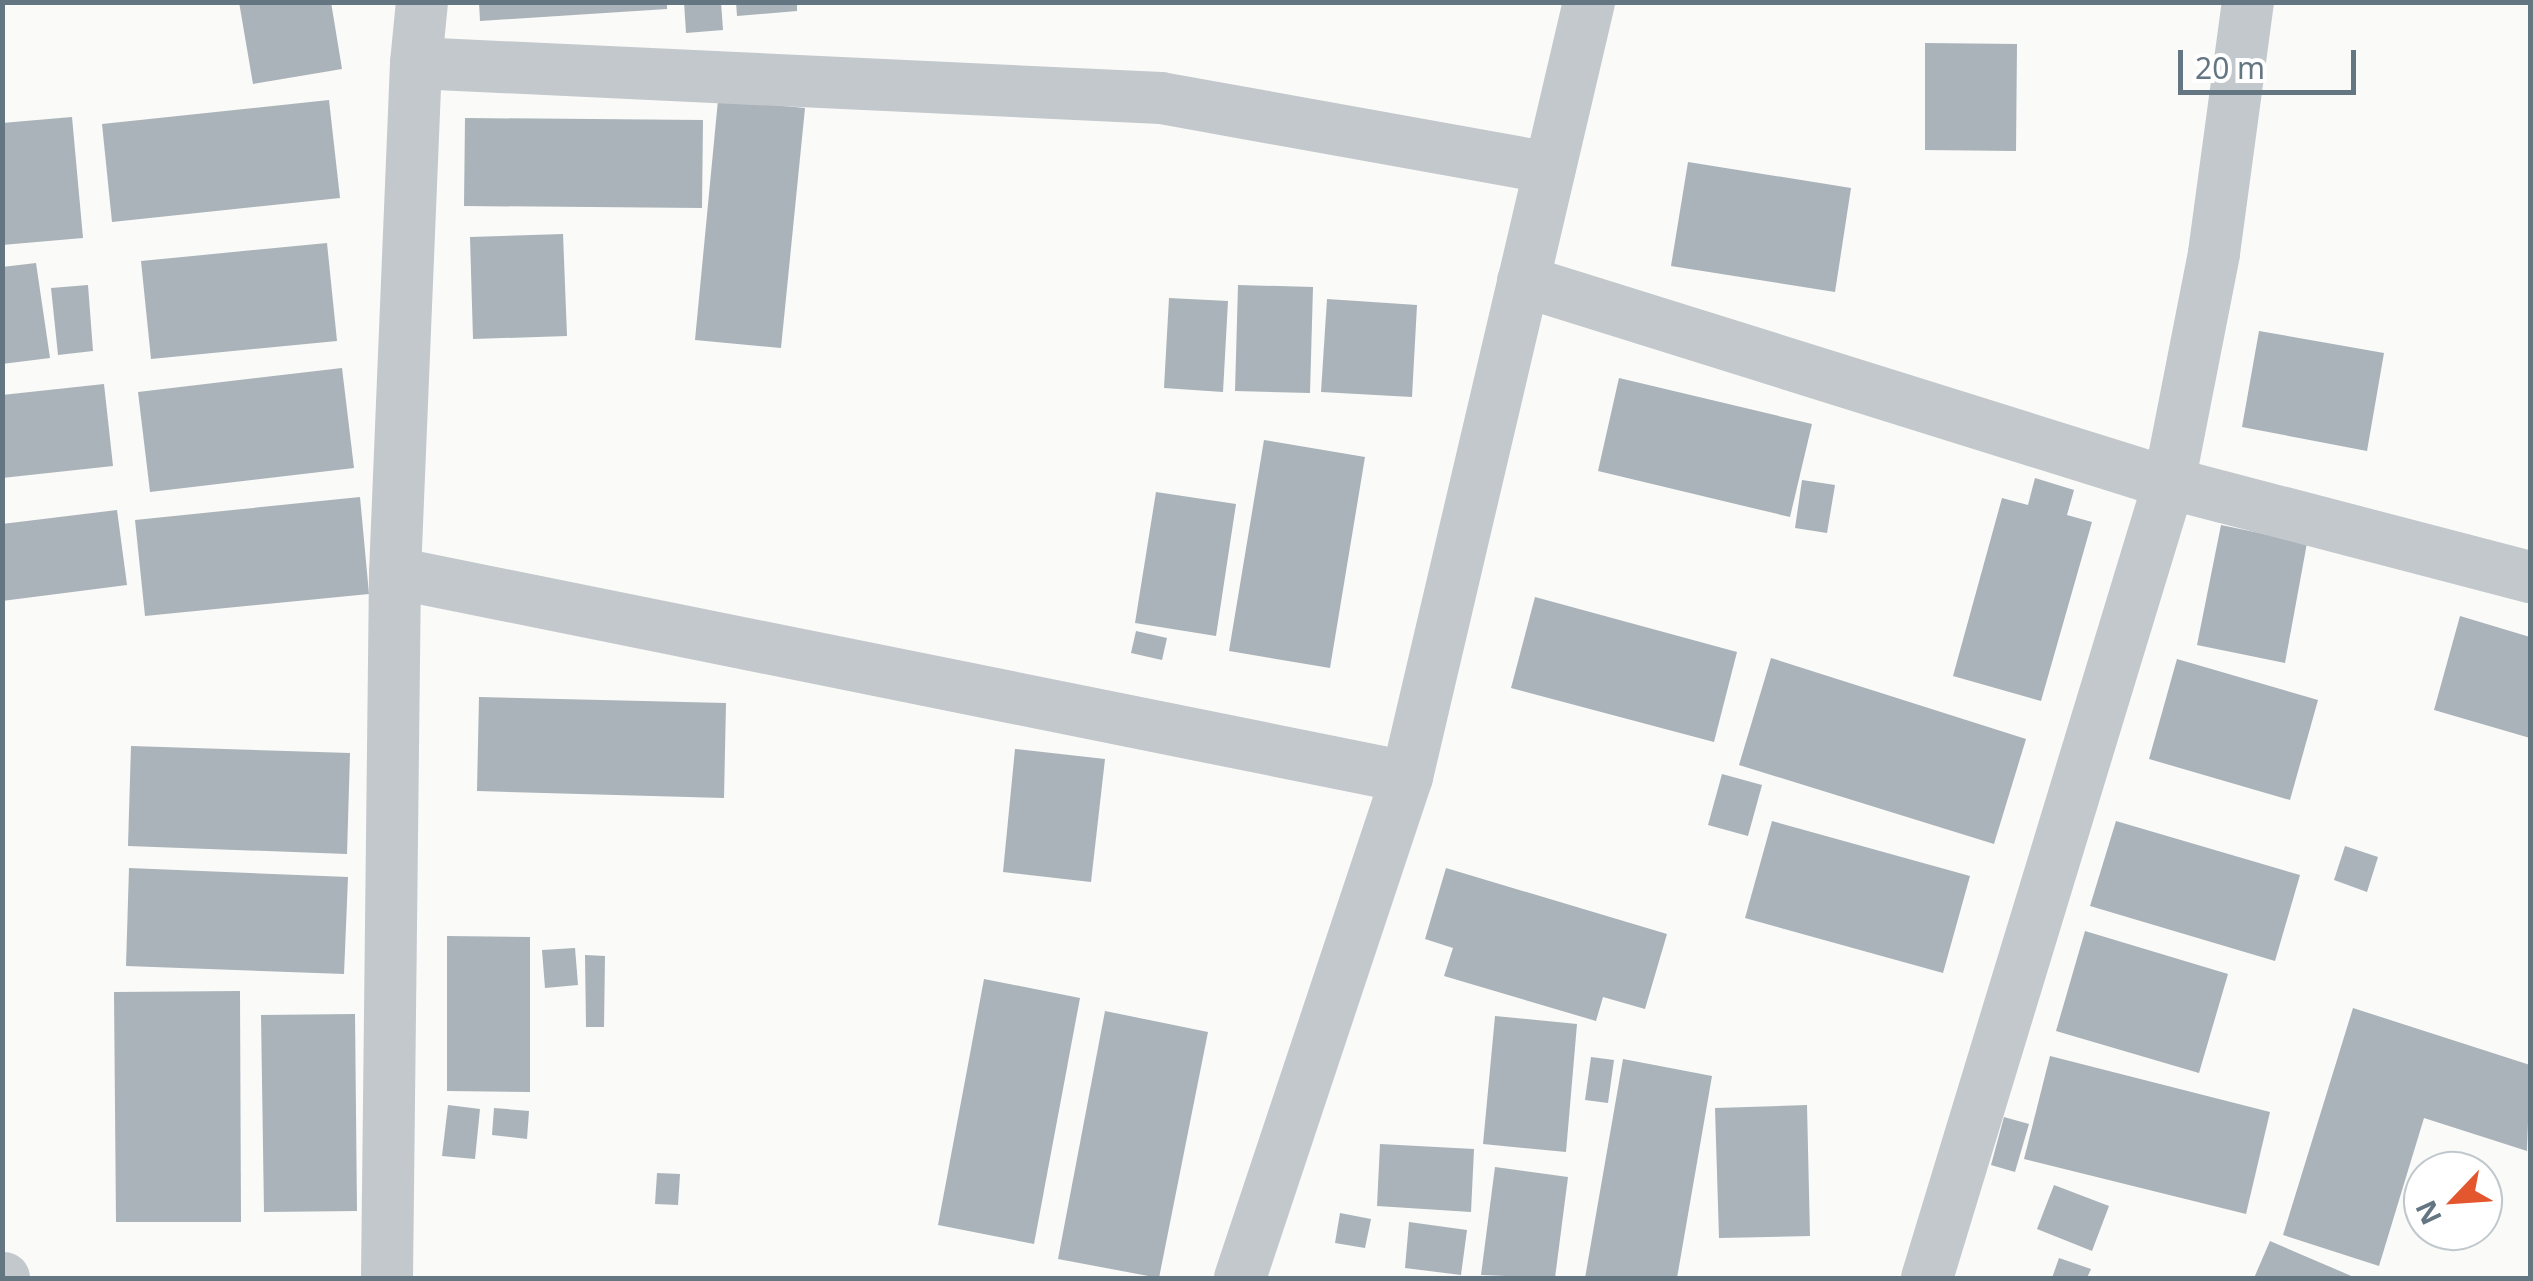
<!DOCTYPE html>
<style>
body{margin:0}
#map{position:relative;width:2533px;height:1281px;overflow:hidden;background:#fafaf8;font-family:"Noto Sans",sans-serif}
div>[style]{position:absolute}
.building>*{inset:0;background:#aab3b9}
.street>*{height:52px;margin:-26px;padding:0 26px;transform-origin:26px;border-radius:26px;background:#c3c8cc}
span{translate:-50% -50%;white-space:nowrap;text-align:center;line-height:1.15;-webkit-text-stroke:10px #fff;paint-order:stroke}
.frame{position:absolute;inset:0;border:5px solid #657683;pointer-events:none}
.north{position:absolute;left:2403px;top:1151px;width:100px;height:100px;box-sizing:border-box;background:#fff;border:2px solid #c1c8cd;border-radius:50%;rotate:245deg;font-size:28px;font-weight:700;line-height:40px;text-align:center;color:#657683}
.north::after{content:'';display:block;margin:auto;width:35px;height:45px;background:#e4572e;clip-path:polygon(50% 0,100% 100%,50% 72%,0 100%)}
.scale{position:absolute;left:2178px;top:50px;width:178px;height:45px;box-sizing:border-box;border:5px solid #657683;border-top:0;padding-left:12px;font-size:30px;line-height:35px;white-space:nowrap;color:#657683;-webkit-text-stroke:8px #fff;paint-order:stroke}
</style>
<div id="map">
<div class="building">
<div style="clip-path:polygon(239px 2px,331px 2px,342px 69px,253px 84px)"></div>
<div style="clip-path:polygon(479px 2px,667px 2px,667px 9px,480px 21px)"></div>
<div style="clip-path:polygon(684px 2px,721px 2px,723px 30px,686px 33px)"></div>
<div style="clip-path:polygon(736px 2px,797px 2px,797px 11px,737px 16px)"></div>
<div style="clip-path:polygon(1925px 43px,2017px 44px,2016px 151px,1925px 150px)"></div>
<div style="clip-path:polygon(329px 100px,340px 198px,112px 222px,102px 124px)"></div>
<div style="clip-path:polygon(718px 100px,805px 108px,781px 348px,695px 340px)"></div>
<div style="clip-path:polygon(72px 117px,83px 238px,2px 245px,2px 123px)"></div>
<div style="clip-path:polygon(465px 118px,703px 120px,702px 208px,464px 206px)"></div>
<div style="clip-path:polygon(1688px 162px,1851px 188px,1835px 292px,1671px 266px)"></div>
<div style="clip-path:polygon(563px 234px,567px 336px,473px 339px,470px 237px)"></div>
<div style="clip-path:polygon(327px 243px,337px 341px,151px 359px,141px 261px)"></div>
<div style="clip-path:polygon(36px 263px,50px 358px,2px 364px,2px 267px)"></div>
<div style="clip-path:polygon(88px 285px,93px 351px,58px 355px,51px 288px)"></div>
<div style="clip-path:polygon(1238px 285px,1313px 287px,1310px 393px,1235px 391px)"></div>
<div style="clip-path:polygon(1169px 298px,1228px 301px,1223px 392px,1164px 388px)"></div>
<div style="clip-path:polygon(1327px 299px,1417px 305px,1412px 397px,1321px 392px)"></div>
<div style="clip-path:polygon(2259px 331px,2384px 353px,2367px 451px,2242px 427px)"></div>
<div style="clip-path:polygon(342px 368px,354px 468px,150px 492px,138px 392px)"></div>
<div style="clip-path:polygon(1619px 378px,1812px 424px,1790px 517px,1598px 471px)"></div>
<div style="clip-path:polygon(104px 384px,113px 466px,2px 478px,2px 395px)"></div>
<div style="clip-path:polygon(1264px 440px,1365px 457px,1330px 668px,1229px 651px)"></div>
<div style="clip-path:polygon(2035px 478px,2074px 490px,2067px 515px,2092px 522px,2041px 701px,1953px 676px,2002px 498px,2028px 505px)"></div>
<div style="clip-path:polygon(1802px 480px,1835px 485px,1827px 533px,1795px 528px)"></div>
<div style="clip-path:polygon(1156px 492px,1236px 504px,1216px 636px,1135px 623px)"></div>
<div style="clip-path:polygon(360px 497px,369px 594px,145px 616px,135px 520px)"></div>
<div style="clip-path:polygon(117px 510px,127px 585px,2px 601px,2px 524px)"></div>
<div style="clip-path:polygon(2221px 525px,2307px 543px,2285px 663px,2197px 645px)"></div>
<div style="clip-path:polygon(1535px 597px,1737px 652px,1714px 742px,1511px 688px)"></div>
<div style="clip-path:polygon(2460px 616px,2530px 637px,2530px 738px,2434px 710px)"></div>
<div style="clip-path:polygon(1136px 631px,1167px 638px,1162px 660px,1131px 653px)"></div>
<div style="clip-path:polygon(1771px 658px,2026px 739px,1994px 844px,1739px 765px)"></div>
<div style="clip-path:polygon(2177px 659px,2318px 700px,2290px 800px,2149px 759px)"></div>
<div style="clip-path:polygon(479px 697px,726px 703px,724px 798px,477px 791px)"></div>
<div style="clip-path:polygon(131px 746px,350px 753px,347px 854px,128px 846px)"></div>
<div style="clip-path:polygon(1015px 749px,1105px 759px,1091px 882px,1003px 872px)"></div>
<div style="clip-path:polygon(1722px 774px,1762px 785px,1748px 836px,1708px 825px)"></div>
<div style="clip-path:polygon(1772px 821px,1970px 876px,1943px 973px,1745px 918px)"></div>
<div style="clip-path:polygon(2116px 821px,2300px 875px,2275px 961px,2090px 906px)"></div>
<div style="clip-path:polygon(2345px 846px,2378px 857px,2367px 892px,2334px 880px)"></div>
<div style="clip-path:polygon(129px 868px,348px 877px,344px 974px,126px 966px)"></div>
<div style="clip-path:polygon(1446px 868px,1667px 934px,1645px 1009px,1603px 997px,1596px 1021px,1444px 976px,1453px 948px,1425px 939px)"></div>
<div style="clip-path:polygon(2085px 931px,2228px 974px,2199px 1073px,2056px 1031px)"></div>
<div style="clip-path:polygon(447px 936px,530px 937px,530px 1092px,447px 1091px)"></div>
<div style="clip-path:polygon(575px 948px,578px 985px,545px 988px,542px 950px)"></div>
<div style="clip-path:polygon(585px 955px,605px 956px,604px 1027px,586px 1027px)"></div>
<div style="clip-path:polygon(984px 979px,1080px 998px,1034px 1244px,938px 1225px)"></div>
<div style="clip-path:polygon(240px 991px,241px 1222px,116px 1222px,114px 992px)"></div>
<div style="clip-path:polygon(2353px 1008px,2530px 1065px,2527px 1151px,2424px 1118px,2379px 1266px,2283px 1235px)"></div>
<div style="clip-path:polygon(1105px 1011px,1208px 1032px,1159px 1278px,1058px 1259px)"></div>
<div style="clip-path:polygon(355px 1014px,357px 1211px,264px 1212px,261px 1015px)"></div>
<div style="clip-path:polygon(1495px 1016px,1577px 1024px,1566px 1152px,1483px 1144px)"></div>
<div style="clip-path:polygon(2050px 1056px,2270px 1112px,2246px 1214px,2024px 1159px)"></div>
<div style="clip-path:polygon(1591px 1057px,1614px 1060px,1608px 1103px,1585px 1100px)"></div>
<div style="clip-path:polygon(1623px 1059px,1712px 1076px,1677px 1278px,1585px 1278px)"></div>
<div style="clip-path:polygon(448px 1105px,480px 1109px,475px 1159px,442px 1156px)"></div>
<div style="clip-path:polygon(1807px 1105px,1810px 1236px,1719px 1238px,1715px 1108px)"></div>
<div style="clip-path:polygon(494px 1108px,529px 1111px,527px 1139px,492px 1135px)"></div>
<div style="clip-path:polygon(2004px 1117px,2029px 1124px,2015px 1172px,1991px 1165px)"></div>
<div style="clip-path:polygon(1380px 1144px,1474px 1149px,1471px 1212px,1377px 1206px)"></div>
<div style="clip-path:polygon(1495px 1167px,1568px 1177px,1555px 1278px,1481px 1275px)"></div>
<div style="clip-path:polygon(657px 1173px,680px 1174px,678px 1205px,655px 1204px)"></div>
<div style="clip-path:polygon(2054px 1185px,2109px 1206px,2092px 1251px,2037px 1229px)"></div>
<div style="clip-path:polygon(1340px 1213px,1371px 1219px,1365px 1248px,1335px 1243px)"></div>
<div style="clip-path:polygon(1409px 1222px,1467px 1230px,1461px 1275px,1405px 1268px)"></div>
<div style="clip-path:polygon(2270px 1241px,2356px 1278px,2254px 1278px)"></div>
<div style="clip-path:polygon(2059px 1258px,2091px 1269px,2087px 1278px,2052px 1278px)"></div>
</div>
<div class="street">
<div style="left:416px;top:63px;width:746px;rotate:2.69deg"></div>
<div style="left:1161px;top:98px;width:395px;rotate:10.2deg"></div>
<div style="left:1523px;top:281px;width:677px;rotate:17.36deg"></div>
<div style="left:2169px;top:483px;width:373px;rotate:14.6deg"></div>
<div style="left:395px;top:573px;width:1032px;rotate:11.4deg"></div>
<div style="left:2px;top:1278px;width:2px"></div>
<div style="left:387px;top:1278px;width:705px;rotate:-89.35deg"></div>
<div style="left:395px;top:573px;width:510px;rotate:-87.64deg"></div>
<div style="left:416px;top:63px;width:61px;rotate:-84.4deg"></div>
<div style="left:1240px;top:1278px;width:528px;rotate:-71.57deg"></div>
<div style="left:1407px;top:777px;width:796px;rotate:-76.78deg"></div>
<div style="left:1927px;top:1278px;width:831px;rotate:-73.07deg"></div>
<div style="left:2169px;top:483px;width:234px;rotate:-78.9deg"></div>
<div style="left:2214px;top:253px;width:253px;rotate:-82.3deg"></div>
</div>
<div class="frame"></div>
<div class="north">N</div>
<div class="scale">20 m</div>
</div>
